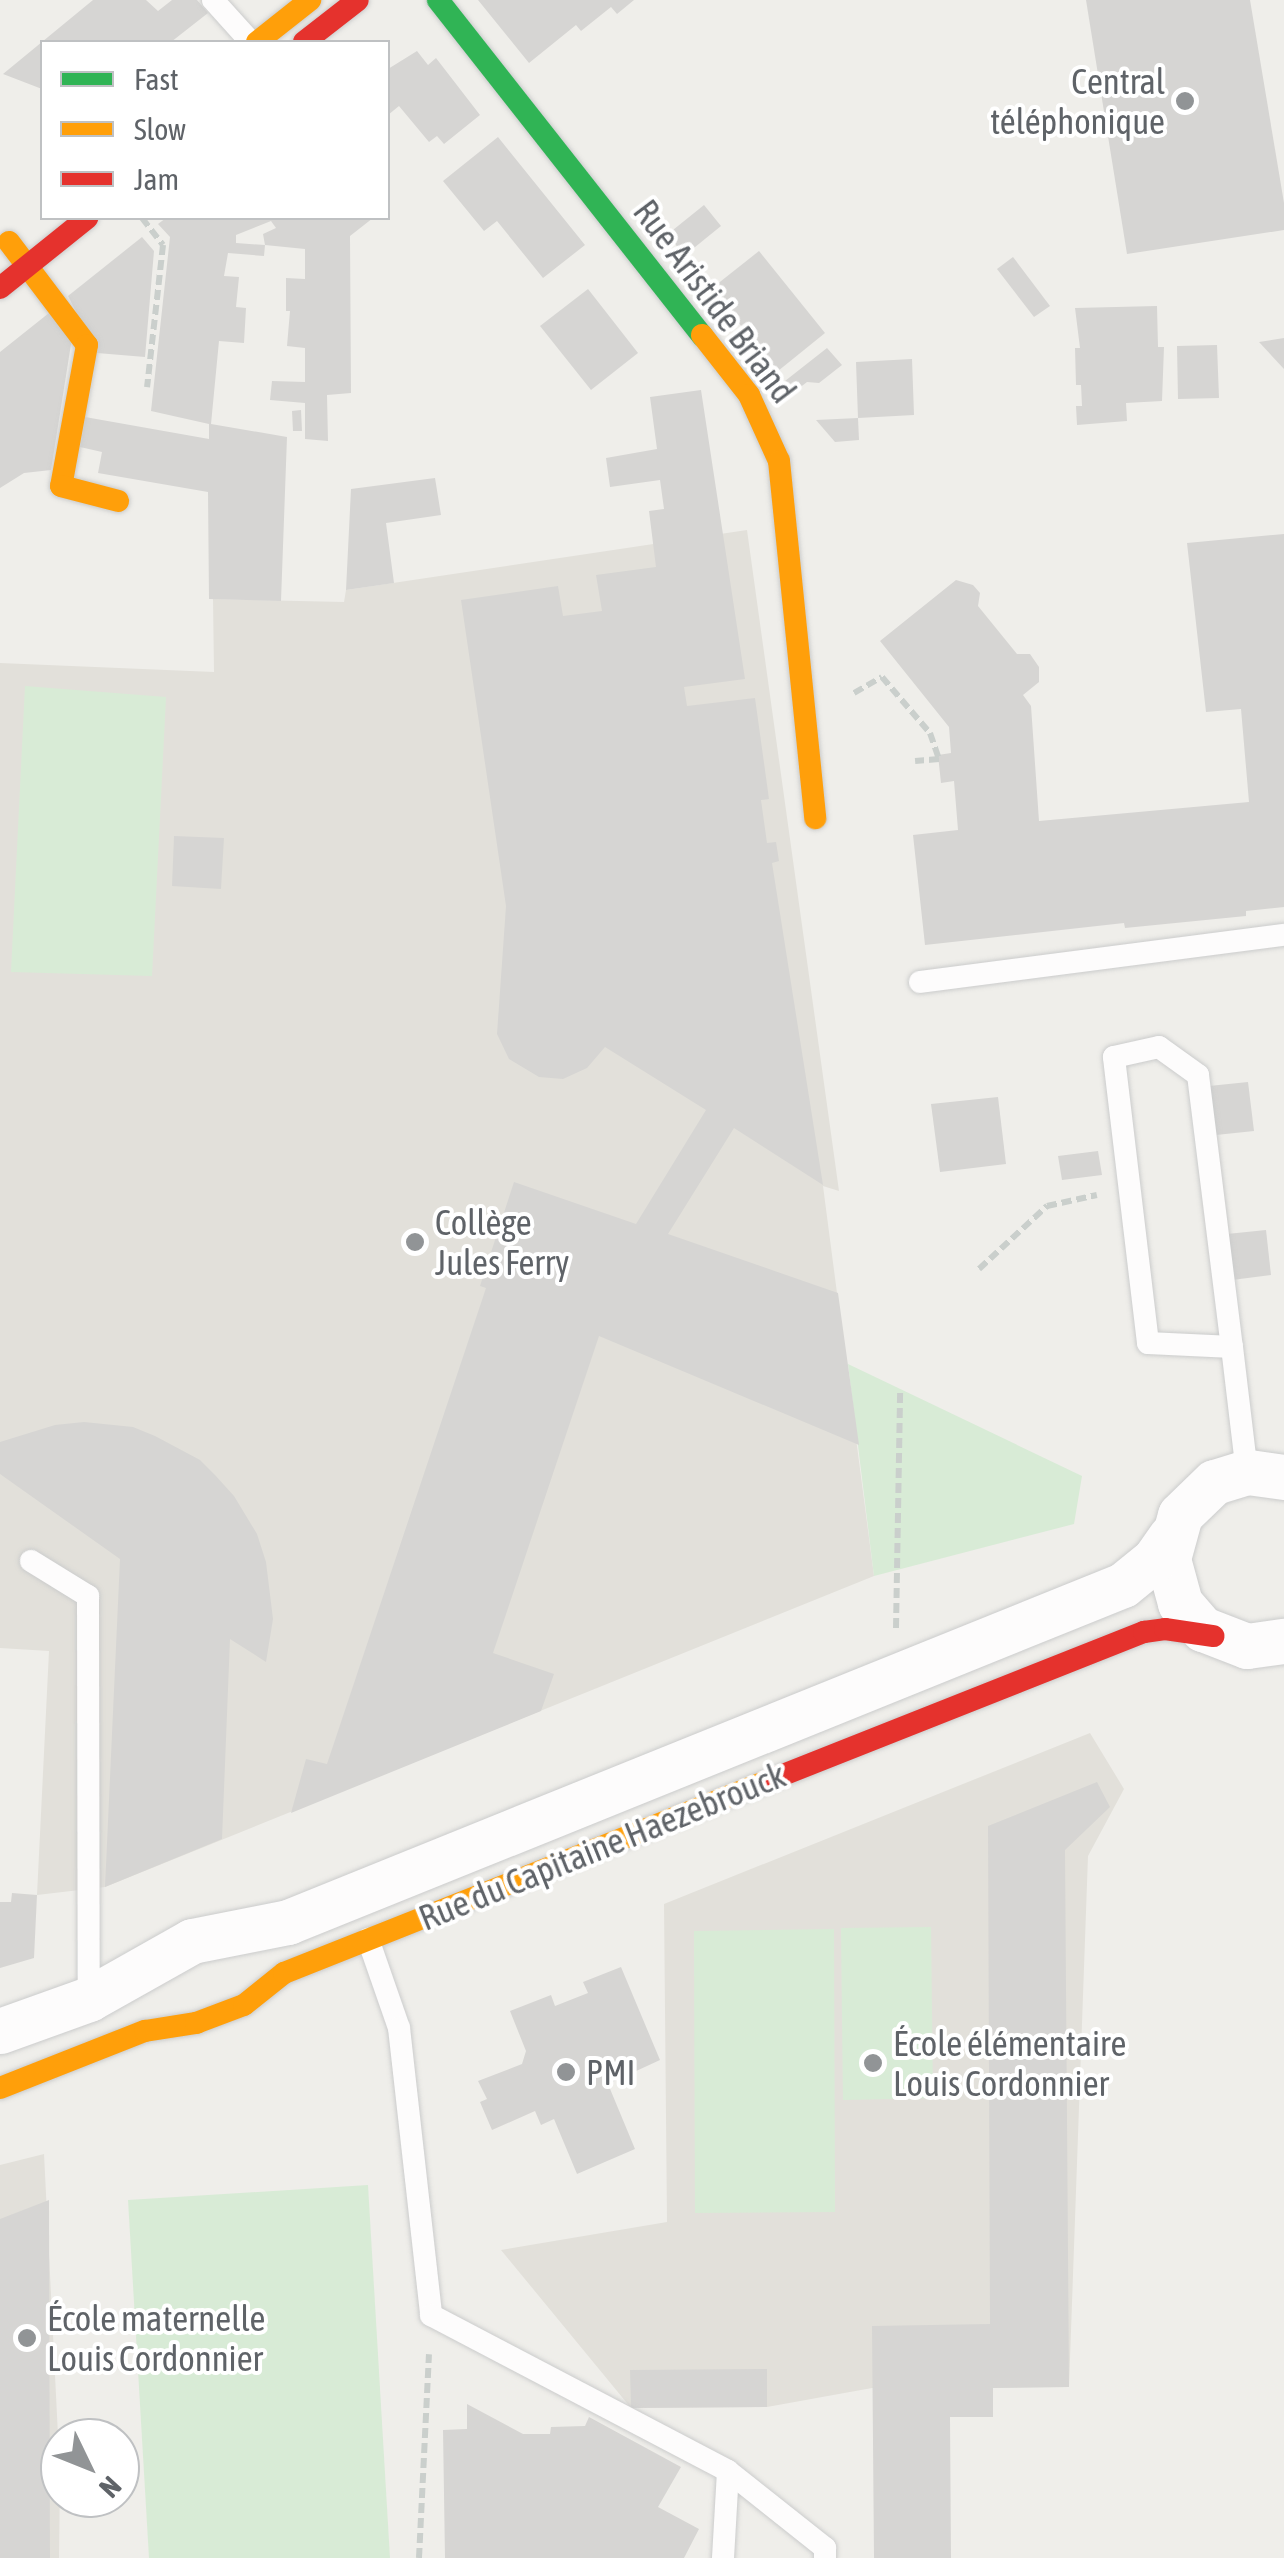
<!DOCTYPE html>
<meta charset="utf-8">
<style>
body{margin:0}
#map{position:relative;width:1284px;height:2558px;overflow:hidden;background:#efeeea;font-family:"Asap Condensed",sans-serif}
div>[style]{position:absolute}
.education>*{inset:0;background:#e2e0da}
.green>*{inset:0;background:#d8ebd6}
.building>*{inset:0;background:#d6d5d3}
.path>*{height:6px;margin-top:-3px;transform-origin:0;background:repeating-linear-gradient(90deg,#cacfcc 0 10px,transparent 0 15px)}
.roads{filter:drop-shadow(0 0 2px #cbcccc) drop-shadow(0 0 2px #cbcccc)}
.lane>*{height:22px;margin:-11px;padding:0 11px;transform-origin:11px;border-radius:11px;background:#fdfcfc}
.street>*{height:45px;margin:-22.5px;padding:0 22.5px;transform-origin:22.5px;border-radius:22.5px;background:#fdfcfc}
.fast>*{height:22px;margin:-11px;padding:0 11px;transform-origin:11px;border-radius:11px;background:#30b455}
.slow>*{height:22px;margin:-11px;padding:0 11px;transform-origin:11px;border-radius:11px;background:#ff9f0a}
.jam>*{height:22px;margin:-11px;padding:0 11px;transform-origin:11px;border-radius:11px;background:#e5322d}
.dots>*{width:28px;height:28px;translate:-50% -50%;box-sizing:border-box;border:5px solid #fff;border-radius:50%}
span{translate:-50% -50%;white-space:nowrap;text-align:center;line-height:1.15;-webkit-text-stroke:8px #fff;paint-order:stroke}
.poi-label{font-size:35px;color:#5f6368}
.right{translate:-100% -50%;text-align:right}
.left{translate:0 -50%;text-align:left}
.street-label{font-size:35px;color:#5f6368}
.legend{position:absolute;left:40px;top:40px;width:350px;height:180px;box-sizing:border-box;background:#fff;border:2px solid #bfc1c3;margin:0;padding:12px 18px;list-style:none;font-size:30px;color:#5f6368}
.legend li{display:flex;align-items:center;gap:20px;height:50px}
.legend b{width:50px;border:2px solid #bfc1c3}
.north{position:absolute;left:40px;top:2418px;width:100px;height:100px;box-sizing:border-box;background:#fff;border:2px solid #bfc1c3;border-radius:50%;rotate:133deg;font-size:28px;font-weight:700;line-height:40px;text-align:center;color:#5f6368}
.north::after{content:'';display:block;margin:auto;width:35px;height:45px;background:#919496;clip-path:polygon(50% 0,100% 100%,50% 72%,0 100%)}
</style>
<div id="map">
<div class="education">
<div style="clip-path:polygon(747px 530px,839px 1191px,823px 1186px,874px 1576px,105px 1887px,37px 1895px,49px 1651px,0 1648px,0 663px,214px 672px,213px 599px,344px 602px,346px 590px)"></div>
<div style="clip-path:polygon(1090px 1733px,1124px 1789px,1088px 1856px,1069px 2387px,872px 2388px,767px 2407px,631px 2408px,501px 2250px,667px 2222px,664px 1904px)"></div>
<div style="clip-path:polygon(44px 2154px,60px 2476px,59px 2558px,0 2558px,0 2165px)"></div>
</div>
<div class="green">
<div style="clip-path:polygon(25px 686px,166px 697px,152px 976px,11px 972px)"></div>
<div style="clip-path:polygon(848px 1364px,1082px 1476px,1074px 1524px,874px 1576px)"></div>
<div style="clip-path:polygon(931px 1927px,933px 2098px,843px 2100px,841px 1928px)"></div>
<div style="clip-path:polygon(834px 1929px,835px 2212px,695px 2213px,694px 1931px)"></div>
<div style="clip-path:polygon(368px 2185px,390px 2558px,149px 2558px,128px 2200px)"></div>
</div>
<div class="building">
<div style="clip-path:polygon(93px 0,146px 0,158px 11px,172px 0,197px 0,208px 13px,171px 42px,42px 42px,42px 89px,3px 74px)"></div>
<div style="clip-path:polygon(478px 0,634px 0,617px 14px,611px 7px,581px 31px,576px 25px,529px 63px)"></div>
<div style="clip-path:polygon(1086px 0,1250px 0,1284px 203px,1284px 230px,1127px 254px)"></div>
<div style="clip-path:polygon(417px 51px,428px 65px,436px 58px,480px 115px,444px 144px,437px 136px,429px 142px,399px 106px,388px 115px,388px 69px)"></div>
<div style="clip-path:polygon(498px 137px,585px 245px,543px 278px,497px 221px,484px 231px,443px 181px)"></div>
<div style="clip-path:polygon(704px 205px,721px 226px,684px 256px,668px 234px)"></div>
<div style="clip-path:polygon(evenodd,166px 218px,373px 218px,350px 236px,351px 393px,327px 395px,328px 441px,305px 439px,305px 403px,270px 400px,272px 381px,305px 382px,305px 348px,287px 346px,290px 311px,286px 311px,286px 278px,305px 279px,305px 249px,265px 245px,264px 256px,228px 253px,224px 276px,239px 277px,236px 307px,246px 308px,244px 343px,219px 341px,211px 424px,287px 437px,281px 601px,209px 599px,208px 492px,98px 473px,102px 452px,80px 447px,85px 417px,209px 439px,209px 424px,151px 411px,170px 237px,158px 224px,166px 218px,271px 221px,276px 228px,263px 234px,265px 245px,236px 243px,236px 235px,271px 221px)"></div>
<div style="clip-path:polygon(142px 237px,154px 251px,145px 357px,97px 353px,68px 296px)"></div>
<div style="clip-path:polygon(759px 251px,825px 333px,778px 371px,711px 289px)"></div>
<div style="clip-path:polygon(1013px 257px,1050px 306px,1034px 317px,997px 269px)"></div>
<div style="clip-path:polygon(588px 289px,638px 353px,591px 390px,540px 326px)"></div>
<div style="clip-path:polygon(1157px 306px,1158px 347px,1164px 347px,1162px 401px,1126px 403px,1127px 421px,1077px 425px,1076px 406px,1082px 406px,1081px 385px,1076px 385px,1075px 348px,1080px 348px,1075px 308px)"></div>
<div style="clip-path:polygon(54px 309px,72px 338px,51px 470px,24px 473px,0 488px,0 352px)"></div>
<div style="clip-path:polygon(1284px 338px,1284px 369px,1259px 342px)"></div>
<div style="clip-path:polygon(1217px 345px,1219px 398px,1178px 399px,1177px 346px)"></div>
<div style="clip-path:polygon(827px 348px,842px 365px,819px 383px,807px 382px,794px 392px,785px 381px)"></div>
<div style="clip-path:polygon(912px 359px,914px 415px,858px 418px,856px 362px)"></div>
<div style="clip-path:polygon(701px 390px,745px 679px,684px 687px,687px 706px,755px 698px,769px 799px,761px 800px,767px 843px,776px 842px,779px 861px,772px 863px,823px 1185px,734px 1128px,668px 1234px,838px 1293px,859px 1445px,599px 1336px,493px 1653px,554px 1674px,541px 1711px,291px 1813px,306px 1759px,327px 1764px,486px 1288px,480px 1286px,514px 1182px,636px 1224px,706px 1110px,605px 1047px,587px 1068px,563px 1079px,539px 1077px,509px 1059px,497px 1034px,506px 906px,461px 600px,558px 586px,563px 616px,602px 611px,596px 575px,656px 567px,649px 511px,664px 509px,660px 480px,610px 487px,606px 458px,657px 449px,650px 397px)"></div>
<div style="clip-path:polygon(301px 410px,302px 431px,293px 431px,292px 411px)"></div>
<div style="clip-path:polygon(858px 418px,859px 440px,835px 442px,816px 420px)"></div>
<div style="clip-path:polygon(435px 478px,441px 515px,386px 523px,394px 583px,346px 590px,351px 489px)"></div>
<div style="clip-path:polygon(1284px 534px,1284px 907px,1246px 911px,1246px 916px,1125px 928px,1124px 923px,925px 945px,913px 835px,958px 830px,954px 781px,941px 783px,938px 755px,951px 753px,949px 727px,880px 641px,956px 580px,973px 585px,980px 593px,978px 606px,1017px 654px,1030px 654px,1039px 667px,1039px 682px,1023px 695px,1031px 706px,1039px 821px,1249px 802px,1241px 709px,1206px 712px,1187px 543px)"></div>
<div style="clip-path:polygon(174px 836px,224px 838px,221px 889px,172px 886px)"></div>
<div style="clip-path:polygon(1248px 1082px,1254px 1131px,1216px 1135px,1209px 1086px)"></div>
<div style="clip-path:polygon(998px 1097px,1006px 1164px,940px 1172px,931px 1104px)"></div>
<div style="clip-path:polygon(1098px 1151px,1102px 1175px,1062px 1180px,1058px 1156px)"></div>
<div style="clip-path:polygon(1266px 1230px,1271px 1275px,1232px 1280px,1227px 1234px)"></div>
<div style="clip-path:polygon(84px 1422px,133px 1427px,155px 1436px,200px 1460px,215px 1475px,234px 1496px,257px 1534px,266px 1562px,273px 1619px,266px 1662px,230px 1639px,222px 1839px,105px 1887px,120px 1559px,0 1474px,0 1442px,55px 1425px)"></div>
<div style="clip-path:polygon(1097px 1782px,1110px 1807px,1065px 1850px,1069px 2387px,993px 2388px,993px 2417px,950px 2417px,951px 2558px,874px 2558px,872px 2326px,990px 2324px,988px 1826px)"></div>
<div style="clip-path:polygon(12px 1893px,37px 1895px,34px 1958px,0 1968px,0 1902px,11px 1902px)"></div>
<div style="clip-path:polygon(621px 1967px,660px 2060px,608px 2084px,635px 2149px,577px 2174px,554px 2119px,541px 2125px,535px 2111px,492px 2130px,480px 2102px,487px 2099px,478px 2081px,522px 2064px,526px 2051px,510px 2011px,551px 1995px,555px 2006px,588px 1993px,583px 1982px)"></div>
<div style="clip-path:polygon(49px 2200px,50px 2558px,0 2558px,0 2219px)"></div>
<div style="clip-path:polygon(767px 2369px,767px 2407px,631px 2408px,630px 2370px)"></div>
<div style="clip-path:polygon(467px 2404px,523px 2434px,550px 2434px,551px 2427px,585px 2426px,589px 2417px,681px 2467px,658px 2507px,699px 2529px,684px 2558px,445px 2558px,443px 2430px,467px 2429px)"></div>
</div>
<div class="path">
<div style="left:142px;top:218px;width:34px;rotate:52deg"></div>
<div style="left:163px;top:245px;width:143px;rotate:96.4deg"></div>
<div style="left:854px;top:693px;width:32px;rotate:-30deg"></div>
<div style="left:882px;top:677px;width:74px;rotate:49.4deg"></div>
<div style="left:930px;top:733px;width:28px;rotate:71deg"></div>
<div style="left:939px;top:759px;width:24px;rotate:175deg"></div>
<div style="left:979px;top:1269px;width:93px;rotate:-42.8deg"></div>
<div style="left:1047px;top:1206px;width:51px;rotate:-12.4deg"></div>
<div style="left:896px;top:1628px;width:239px;rotate:-89deg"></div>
<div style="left:419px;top:2558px;width:204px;rotate:-87.2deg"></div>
</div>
<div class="roads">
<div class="lane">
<div style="left:213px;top:0;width:57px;rotate:47.9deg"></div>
<div style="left:920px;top:982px;width:367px;rotate:-7.4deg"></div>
<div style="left:1232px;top:1347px;width:84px;rotate:-177.3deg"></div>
<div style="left:1148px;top:1343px;width:288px;rotate:-96.8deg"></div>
<div style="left:1114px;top:1057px;width:46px;rotate:-12.5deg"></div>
<div style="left:1159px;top:1047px;width:48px;rotate:35.7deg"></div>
<div style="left:1198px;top:1075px;width:274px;rotate:82.9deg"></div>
<div style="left:1232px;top:1347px;width:126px;rotate:83.2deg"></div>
<div style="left:31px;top:1561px;width:67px;rotate:31.6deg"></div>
<div style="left:88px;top:1596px;width:403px;rotate:89.9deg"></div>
<div style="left:368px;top:1939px;width:94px;rotate:70.8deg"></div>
<div style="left:399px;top:2028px;width:289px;rotate:83.6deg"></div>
<div style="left:431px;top:2315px;width:335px;rotate:27.7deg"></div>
<div style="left:723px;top:2558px;width:87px;rotate:-86.7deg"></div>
<div style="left:728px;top:2471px;width:124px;rotate:38.4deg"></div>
<div style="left:825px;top:2548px;width:10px;rotate:90deg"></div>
</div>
<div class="street">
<div style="left:1284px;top:1477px;width:37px;rotate:-172deg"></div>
<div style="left:1247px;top:1472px;width:34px;rotate:163deg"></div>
<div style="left:1214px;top:1482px;width:47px;rotate:135.9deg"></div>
<div style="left:1180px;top:1515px;width:46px;rotate:105.3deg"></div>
<div style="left:1168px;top:1559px;width:46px;rotate:74.7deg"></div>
<div style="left:1180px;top:1603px;width:35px;rotate:49deg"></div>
<div style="left:1203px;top:1629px;width:47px;rotate:21.1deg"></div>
<div style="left:1247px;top:1646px;width:37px;rotate:-8deg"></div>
<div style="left:0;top:2031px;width:95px;rotate:-19.8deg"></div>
<div style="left:89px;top:1999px;width:118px;rotate:-29.4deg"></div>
<div style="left:192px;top:1941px;width:98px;rotate:-11.2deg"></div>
<div style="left:288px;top:1922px;width:900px;rotate:-21.98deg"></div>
<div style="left:1123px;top:1585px;width:40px;rotate:-39deg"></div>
<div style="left:1154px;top:1560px;width:29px;rotate:-55deg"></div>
</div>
<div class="fast">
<div style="left:438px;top:0;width:427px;rotate:51.8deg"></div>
</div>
<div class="slow">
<div style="left:257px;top:42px;width:68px;rotate:-38.4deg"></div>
<div style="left:9px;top:242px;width:129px;rotate:52.9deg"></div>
<div style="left:87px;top:345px;width:143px;rotate:100.4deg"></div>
<div style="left:61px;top:486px;width:59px;rotate:14.7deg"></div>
<div style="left:702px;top:335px;width:76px;rotate:51.9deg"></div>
<div style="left:749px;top:395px;width:72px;rotate:65.6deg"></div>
<div style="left:779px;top:461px;width:359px;rotate:84.2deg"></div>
<div style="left:0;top:2088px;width:156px;rotate:-21.5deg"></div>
<div style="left:145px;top:2031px;width:52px;rotate:-8.9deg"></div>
<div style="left:196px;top:2023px;width:51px;rotate:-20.6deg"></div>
<div style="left:244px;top:2005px;width:51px;rotate:-38.7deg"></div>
<div style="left:284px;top:1973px;width:518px;rotate:-21.66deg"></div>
</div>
<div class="jam">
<div style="left:304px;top:42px;width:68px;rotate:-37.9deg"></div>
<div style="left:0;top:288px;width:112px;rotate:-38.8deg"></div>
<div style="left:765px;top:1782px;width:408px;rotate:-21.6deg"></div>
<div style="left:1144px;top:1632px;width:21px;rotate:-8deg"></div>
<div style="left:1165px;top:1629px;width:49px;rotate:8.3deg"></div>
</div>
</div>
<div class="dots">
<div style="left:1185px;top:101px;background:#919496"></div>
<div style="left:415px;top:1242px;background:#919496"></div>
<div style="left:873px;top:2063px;background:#919496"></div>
<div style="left:566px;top:2072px;background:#919496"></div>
<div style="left:27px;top:2338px;background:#919496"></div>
</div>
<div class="poi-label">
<span class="right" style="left:1165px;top:101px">Central<br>téléphonique</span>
<span class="left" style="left:435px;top:1242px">Collège<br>Jules Ferry</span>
<span class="left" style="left:893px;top:2063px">École élémentaire<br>Louis Cordonnier</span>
<span class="left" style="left:586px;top:2072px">PMI</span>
<span class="left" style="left:47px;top:2338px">École maternelle<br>Louis Cordonnier</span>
</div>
<div class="street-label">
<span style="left:715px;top:301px;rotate:53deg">Rue Aristide Briand</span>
<span style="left:602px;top:1846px;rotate:-22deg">Rue du Capitaine Haezebrouck</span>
</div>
<ul class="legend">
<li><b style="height:12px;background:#30b455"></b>Fast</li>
<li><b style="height:12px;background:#ff9f0a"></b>Slow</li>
<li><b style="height:12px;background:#e5322d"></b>Jam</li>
</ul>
<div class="north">N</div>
</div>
